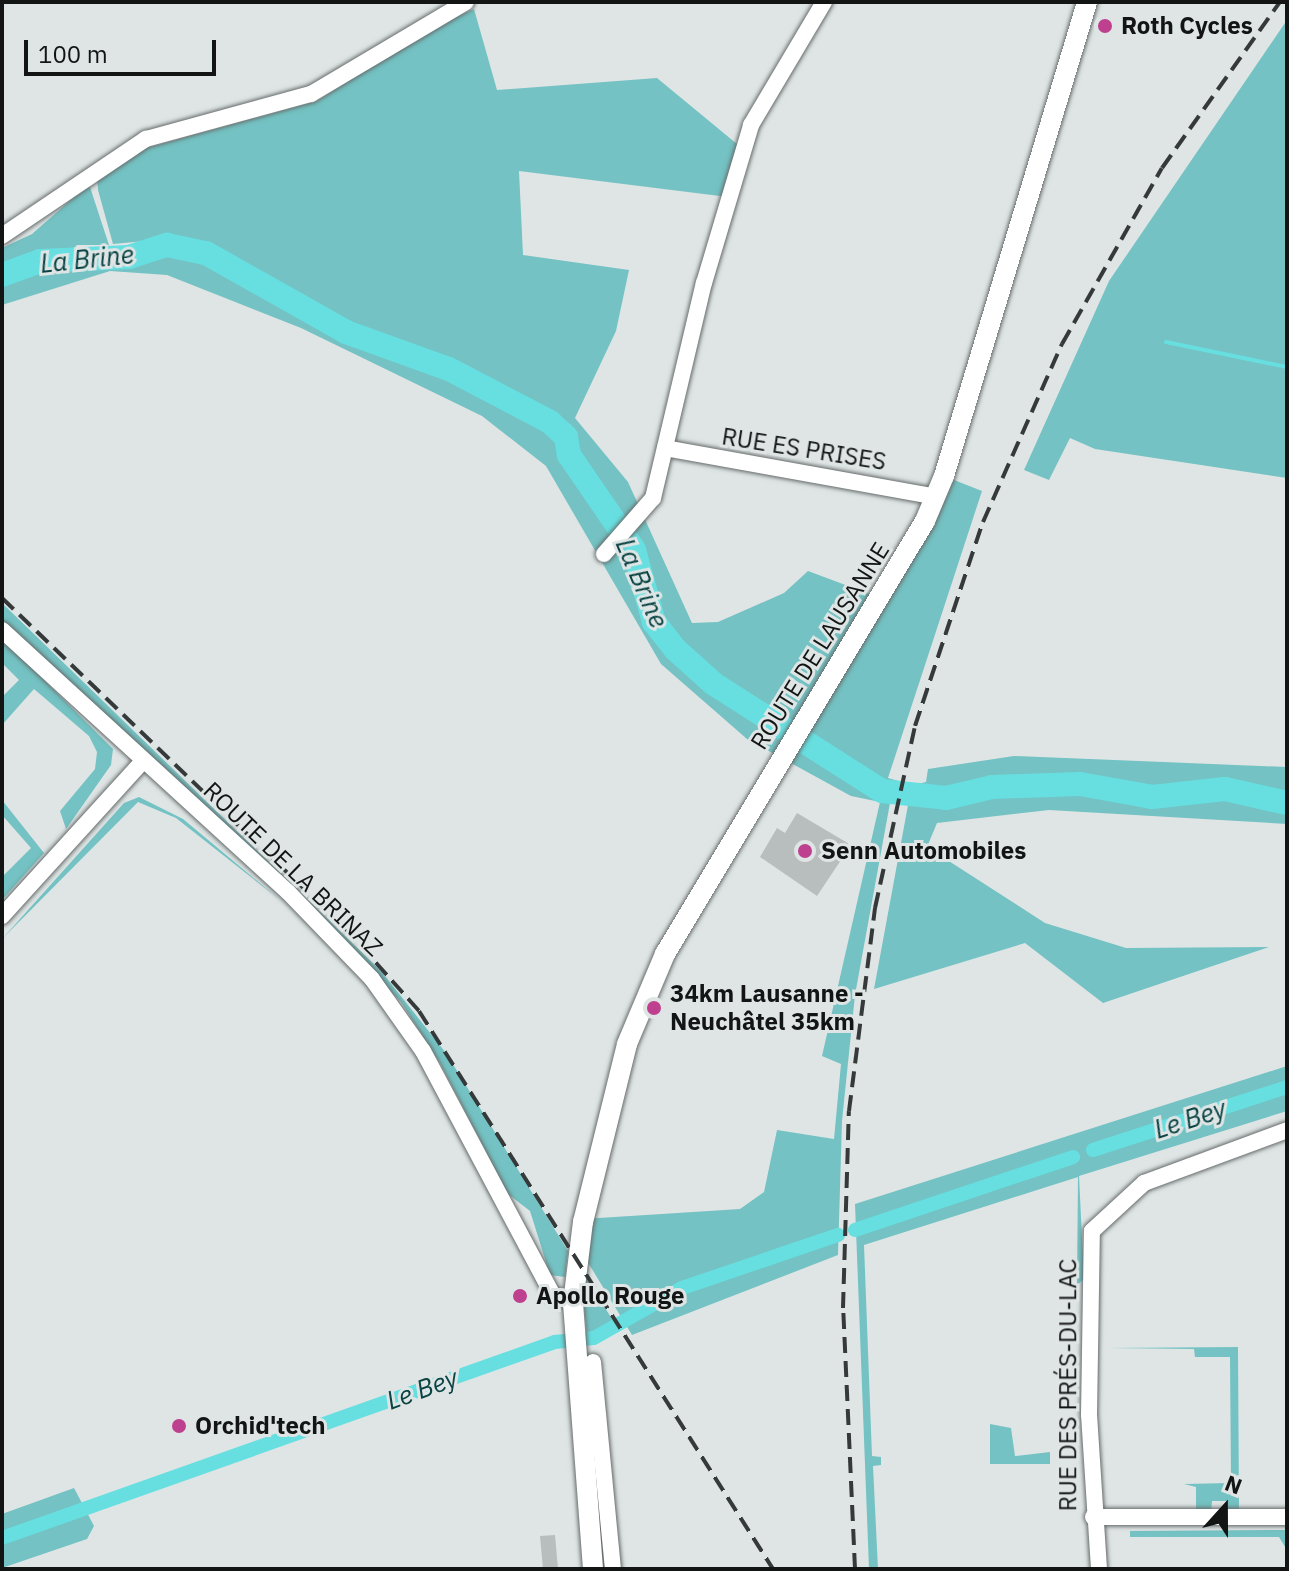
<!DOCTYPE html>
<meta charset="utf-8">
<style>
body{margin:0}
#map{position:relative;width:1289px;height:1571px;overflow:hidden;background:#dfe5e5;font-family:"IBM Plex Sans",sans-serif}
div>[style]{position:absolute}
.green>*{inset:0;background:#74c2c3}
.stream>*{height:4px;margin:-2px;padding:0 2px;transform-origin:2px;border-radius:2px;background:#67dfe0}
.canal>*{height:14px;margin:-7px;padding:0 7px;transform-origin:7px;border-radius:7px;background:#67dfe0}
.river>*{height:24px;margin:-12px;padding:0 12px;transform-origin:12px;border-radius:12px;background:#67dfe0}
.building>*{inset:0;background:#b8bebe}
.roads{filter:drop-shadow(0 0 2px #666b6b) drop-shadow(0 0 2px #666b6b)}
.minor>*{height:16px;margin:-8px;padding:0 8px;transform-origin:8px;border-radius:8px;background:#fff}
.major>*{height:20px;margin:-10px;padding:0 10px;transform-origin:10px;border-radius:10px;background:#fff}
.rail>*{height:4px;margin-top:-2px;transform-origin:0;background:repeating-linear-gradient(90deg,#363939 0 16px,transparent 0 24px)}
.dots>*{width:22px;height:22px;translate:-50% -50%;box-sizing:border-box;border:4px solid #dfe5e5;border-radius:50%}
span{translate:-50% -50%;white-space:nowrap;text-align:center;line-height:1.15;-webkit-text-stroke:6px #dfe5e5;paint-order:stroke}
.poi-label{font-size:24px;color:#131515;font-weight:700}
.left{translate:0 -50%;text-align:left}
.street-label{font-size:24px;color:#131515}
.water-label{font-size:26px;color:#094343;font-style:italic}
.frame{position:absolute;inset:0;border:4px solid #131515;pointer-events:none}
.north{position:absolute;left:1185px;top:1467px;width:80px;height:80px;-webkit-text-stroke:6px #dfe5e5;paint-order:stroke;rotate:21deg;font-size:22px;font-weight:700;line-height:32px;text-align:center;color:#131515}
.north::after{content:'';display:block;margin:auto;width:28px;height:36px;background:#131515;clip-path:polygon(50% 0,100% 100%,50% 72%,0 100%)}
.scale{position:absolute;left:24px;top:40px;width:192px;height:36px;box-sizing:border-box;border:4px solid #131515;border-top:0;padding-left:10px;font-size:24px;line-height:28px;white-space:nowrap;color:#131515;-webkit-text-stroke:6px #dfe5e5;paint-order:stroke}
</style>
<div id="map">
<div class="green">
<div style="clip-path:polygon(474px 9px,497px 90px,657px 78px,743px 149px,728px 197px,519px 171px,523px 255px,629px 270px,616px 331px,575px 418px,628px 482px,692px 623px,718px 622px,784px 593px,808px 571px,883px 599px,944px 476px,982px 491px,888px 778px,913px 785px,926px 782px,928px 769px,1014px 756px,1287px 767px,1287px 824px,1049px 810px,937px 823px,927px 847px,1045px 923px,1126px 948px,1269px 947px,1103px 1003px,1025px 943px,874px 989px,908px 805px,890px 803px,855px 995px,842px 1121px,838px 1255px,632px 1335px,578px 1246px,583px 1219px,740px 1209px,764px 1192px,777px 1130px,834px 1139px,841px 1064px,822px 1056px,880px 802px,851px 796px,747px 739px,661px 664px,546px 466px,482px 416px,301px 328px,167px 275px,110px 271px,2px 305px,2px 287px,44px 266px,132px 262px,176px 249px,212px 257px,254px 290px,529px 416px,560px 446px,573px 432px,571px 425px,537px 404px,253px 279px,229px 257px,178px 238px,113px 244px,98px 190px,97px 179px,143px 149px,317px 101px,432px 28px)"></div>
<div style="clip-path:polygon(1287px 20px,1287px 478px,1095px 449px,1070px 438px,1049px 480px,1024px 470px,1109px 281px)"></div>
<div style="clip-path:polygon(89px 184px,109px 245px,77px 245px,70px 253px,47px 254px,2px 271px,2px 248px,32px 234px)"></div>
<div style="clip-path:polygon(2px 603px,381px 971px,446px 1053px,568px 1251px,565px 1277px,550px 1275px,530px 1211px,508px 1194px,440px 1063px,401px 1002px,265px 863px,2px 622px)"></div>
<div style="clip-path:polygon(2px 638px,113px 749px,111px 765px,66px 829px,60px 811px,95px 769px,97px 752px,89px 736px,34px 689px,2px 725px,2px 697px,19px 680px,2px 663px)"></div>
<div style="clip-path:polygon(139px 797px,183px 819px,280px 900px,176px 818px,138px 802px,2px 939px,124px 803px)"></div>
<div style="clip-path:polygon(2px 800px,44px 853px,2px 900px,2px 877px,31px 848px,2px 815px)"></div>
<div style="clip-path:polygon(1287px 1066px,1287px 1111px,1079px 1176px,1084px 1279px,1077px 1285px,1078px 1177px,864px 1245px,872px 1456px,881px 1457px,881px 1465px,873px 1466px,878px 1569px,869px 1569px,855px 1204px)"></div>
<div style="clip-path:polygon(585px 1277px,614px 1322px,587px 1336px,584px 1307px)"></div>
<div style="clip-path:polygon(1238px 1347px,1239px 1512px,1228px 1512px,1227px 1501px,1212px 1501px,1211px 1512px,1196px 1509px,1196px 1487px,1184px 1484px,1231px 1483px,1230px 1357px,1195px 1357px,1194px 1349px,1108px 1348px)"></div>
<div style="clip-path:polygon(990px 1424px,1011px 1428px,1015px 1456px,1050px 1452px,1050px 1464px,990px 1464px)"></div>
<div style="clip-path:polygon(74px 1488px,94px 1526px,87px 1539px,2px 1568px,2px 1514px)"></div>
<div style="clip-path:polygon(1287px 1530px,1287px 1550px,1279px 1537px,1130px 1537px,1130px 1531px)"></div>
</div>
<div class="stream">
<div style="left:1166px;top:342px;width:124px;rotate:11.7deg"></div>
</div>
<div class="canal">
<div style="left:1093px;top:1150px;width:204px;rotate:-18deg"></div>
<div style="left:855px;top:1230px;width:230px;rotate:-18.5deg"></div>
<div style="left:2px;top:1538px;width:587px;rotate:-19.52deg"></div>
<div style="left:555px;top:1342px;width:39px;rotate:-6deg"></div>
<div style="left:594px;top:1338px;width:101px;rotate:-29.6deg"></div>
<div style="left:682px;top:1288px;width:165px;rotate:-18.8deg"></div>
</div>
<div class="river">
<div style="left:2px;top:275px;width:40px;rotate:-20.2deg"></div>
<div style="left:40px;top:261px;width:89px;rotate:-2.6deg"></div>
<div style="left:129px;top:257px;width:40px;rotate:-18deg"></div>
<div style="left:167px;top:245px;width:40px;rotate:12deg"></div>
<div style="left:206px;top:253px;width:161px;rotate:29.4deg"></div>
<div style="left:346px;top:332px;width:109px;rotate:19.8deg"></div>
<div style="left:449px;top:369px;width:114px;rotate:27.7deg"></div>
<div style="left:550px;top:422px;width:22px;rotate:43deg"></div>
<div style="left:566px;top:437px;width:18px;rotate:81deg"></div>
<div style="left:569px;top:455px;width:115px;rotate:55.6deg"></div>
<div style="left:634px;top:550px;width:75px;rotate:74.5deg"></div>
<div style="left:654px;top:622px;width:34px;rotate:52deg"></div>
<div style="left:675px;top:649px;width:52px;rotate:41.9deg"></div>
<div style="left:714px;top:684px;width:199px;rotate:32.5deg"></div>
<div style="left:882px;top:791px;width:64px;rotate:6.2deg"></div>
<div style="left:946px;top:798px;width:47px;rotate:-13.4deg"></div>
<div style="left:992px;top:787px;width:88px;rotate:-2deg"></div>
<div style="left:1080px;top:784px;width:73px;rotate:10.2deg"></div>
<div style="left:1152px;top:797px;width:73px;rotate:-6.3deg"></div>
<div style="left:1225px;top:789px;width:64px;rotate:12.7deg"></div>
</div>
<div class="building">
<div style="clip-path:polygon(797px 813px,851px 845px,817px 896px,760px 857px,777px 828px,785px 833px)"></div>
<div style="clip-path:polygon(555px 1535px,558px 1569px,543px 1569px,540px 1536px)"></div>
</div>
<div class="roads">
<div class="minor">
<div style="left:2px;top:236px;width:174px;rotate:-34deg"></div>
<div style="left:146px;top:139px;width:171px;rotate:-15.3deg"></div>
<div style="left:311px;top:94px;width:180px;rotate:-30.7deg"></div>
<div style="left:665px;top:448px;width:275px;rotate:10.2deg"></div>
<div style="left:604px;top:554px;width:74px;rotate:-48.8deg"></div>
<div style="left:653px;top:498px;width:221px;rotate:-76.7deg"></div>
<div style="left:704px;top:283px;width:165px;rotate:-73.4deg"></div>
<div style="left:751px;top:125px;width:143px;rotate:-59.3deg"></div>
<div style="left:2px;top:630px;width:388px;rotate:42.5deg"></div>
<div style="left:288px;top:892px;width:121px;rotate:46deg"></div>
<div style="left:372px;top:979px;width:88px;rotate:54.7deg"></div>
<div style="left:423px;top:1051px;width:275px;rotate:62deg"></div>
<div style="left:552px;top:1294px;width:23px;rotate:23deg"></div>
<div style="left:2px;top:916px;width:210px;rotate:-47.7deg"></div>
<div style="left:593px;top:1362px;width:208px;rotate:84.5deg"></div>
<div style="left:1093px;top:1517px;width:194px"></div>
<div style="left:1099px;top:1569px;width:154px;rotate:-93.7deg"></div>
<div style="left:1089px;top:1415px;width:184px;rotate:-89.1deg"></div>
<div style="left:1092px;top:1231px;width:71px;rotate:-42.7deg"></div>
<div style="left:1144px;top:1183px;width:153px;rotate:-20.3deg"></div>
</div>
<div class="major">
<div style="left:593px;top:1569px;width:267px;rotate:-94.3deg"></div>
<div style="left:573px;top:1303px;width:82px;rotate:-83deg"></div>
<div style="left:583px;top:1222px;width:183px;rotate:-76.1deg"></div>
<div style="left:627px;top:1044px;width:98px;rotate:-67.1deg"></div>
<div style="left:665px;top:954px;width:505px;rotate:-59.02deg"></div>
<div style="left:925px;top:521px;width:49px;rotate:-67.1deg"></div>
<div style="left:944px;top:476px;width:495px;rotate:-73.2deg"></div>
</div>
</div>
<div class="rail">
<div style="left:2px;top:598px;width:475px;rotate:43.9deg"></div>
<div style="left:344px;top:927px;width:113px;rotate:48.2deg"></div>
<div style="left:419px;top:1011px;width:661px;rotate:57.61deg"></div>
<div style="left:855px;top:1569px;width:261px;rotate:-92.6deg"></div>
<div style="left:843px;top:1308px;width:197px;rotate:-88.3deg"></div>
<div style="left:849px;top:1111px;width:205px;rotate:-82.7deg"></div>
<div style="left:875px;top:908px;width:186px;rotate:-77.6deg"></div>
<div style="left:915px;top:726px;width:215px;rotate:-71.6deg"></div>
<div style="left:983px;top:522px;width:195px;rotate:-66.1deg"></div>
<div style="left:1062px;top:344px;width:202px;rotate:-60.4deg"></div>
<div style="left:1162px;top:168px;width:204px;rotate:-54.6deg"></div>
</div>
<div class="dots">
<div style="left:1105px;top:26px;background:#be418f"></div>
<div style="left:805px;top:851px;background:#be418f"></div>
<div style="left:654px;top:1008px;background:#be418f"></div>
<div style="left:520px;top:1296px;background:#be418f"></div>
<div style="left:179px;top:1426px;background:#be418f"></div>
</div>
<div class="poi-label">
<span class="left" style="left:1121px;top:26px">Roth Cycles</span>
<span class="left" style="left:821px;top:851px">Senn Automobiles</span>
<span class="left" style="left:670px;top:1008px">34km Lausanne -<br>Neuchâtel 35km</span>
<span class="left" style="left:536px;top:1296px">Apollo Rouge</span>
<span class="left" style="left:195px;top:1426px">Orchid'tech</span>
</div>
<div class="street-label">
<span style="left:804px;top:449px;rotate:9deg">RUE ES PRISES</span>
<span style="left:820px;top:646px;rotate:-58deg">ROUTE DE LAUSANNE</span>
<span style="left:293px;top:869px;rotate:44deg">ROUTE DE LA BRINAZ</span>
<span style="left:1068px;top:1385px;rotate:-90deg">RUE DES PRÉS-DU-LAC</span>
</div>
<div class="water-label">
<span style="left:87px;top:259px;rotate:-6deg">La Brine</span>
<span style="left:642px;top:583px;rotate:67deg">La Brine</span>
<span style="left:1190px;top:1119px;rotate:-18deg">Le Bey</span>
<span style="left:422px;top:1389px;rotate:-20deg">Le Bey</span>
</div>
<div class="frame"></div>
<div class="north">N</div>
<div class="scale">100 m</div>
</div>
